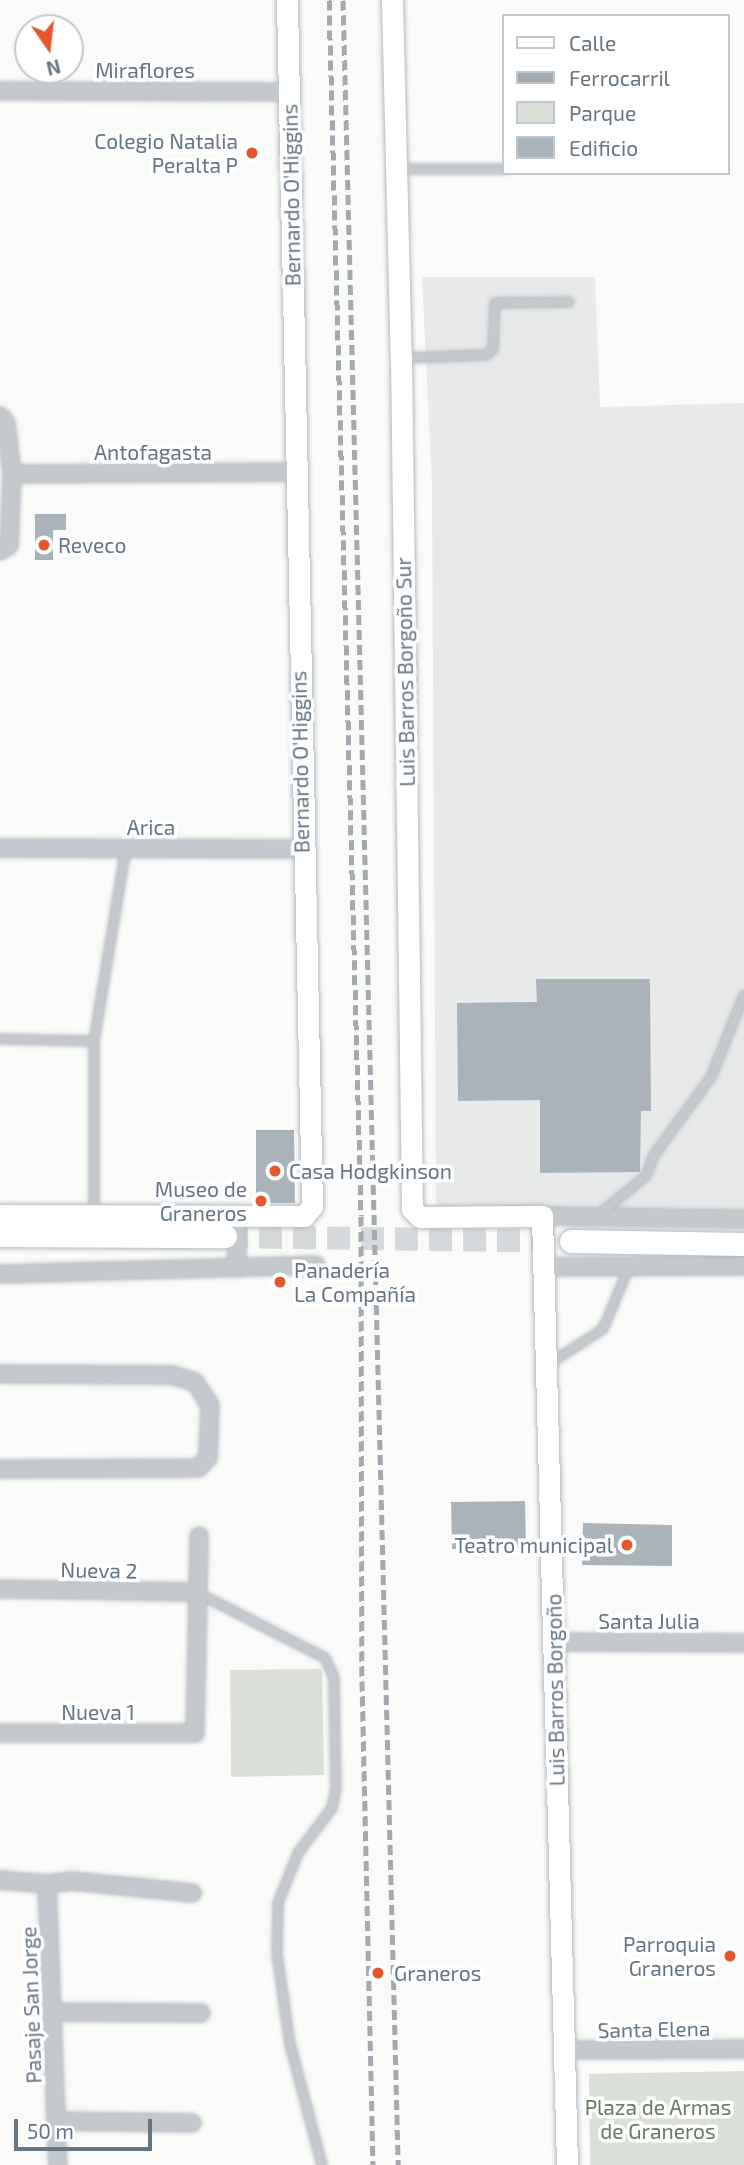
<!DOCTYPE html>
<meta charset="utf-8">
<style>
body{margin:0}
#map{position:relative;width:744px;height:2165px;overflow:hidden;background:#fafaf8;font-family:"Exo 2",sans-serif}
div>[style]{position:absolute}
.built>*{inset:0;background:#e8e9e9}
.green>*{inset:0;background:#dadfd7}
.building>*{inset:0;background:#aab3b9}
.primary-tunnel>*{height:23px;margin-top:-11.5px;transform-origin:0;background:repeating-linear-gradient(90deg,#d5d9db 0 23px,transparent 0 34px)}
.roads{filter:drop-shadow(0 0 2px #b3babf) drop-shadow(0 0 2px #b3babf)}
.lane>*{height:8px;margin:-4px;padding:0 4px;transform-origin:4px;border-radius:4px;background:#c3c8cc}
.street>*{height:16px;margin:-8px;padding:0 8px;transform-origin:8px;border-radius:8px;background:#c3c8cc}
.secondary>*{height:21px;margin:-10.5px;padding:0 10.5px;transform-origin:10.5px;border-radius:10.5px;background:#fff}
.primary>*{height:23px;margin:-11.5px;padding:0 11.5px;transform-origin:11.5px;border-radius:11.5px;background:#fff}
.rail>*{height:5px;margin-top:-2.5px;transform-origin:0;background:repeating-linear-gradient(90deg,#a2aab0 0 10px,transparent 0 15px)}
.dots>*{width:19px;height:19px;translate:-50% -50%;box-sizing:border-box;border:4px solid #fff;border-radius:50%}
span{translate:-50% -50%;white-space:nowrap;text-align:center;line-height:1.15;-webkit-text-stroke:7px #fff;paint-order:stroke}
.street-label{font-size:21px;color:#657683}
.poi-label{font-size:21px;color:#657683}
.right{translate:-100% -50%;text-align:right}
.left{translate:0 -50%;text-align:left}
.park-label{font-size:21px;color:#687a64}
.legend{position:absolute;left:502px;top:14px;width:228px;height:161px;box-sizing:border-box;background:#fff;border:2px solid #c1c8cd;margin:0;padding:9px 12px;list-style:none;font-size:21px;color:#657683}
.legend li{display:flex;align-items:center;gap:14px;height:35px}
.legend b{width:35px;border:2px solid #c1c8cd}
.north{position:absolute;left:14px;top:14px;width:70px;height:70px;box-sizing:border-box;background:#fff;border:2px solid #c1c8cd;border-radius:50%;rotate:166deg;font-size:19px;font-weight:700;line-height:28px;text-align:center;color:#657683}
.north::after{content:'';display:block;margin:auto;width:24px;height:32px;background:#e4572e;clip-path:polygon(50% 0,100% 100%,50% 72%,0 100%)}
.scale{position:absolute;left:14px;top:2119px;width:138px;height:32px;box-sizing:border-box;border:4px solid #657683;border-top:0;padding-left:9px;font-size:21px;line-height:24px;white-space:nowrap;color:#657683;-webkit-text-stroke:5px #fff;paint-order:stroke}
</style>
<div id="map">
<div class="built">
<div style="clip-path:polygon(422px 277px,595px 277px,600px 407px,744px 403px,744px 1214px,444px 1214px,436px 1203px,432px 486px)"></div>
</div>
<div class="green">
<div style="clip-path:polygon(322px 1669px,324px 1775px,231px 1777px,230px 1670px)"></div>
<div style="clip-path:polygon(744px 2071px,744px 2165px,590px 2165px,589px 2074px)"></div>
</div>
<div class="building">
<div style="clip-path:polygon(35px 514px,66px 514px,66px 530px,53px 530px,53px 560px,35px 560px)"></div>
<div style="clip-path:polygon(536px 979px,650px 979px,651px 1111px,641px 1111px,640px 1172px,540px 1173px,540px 1100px,458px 1101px,457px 1003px,537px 1002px)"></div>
<div style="clip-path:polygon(256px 1130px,294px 1130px,295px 1203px,256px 1203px)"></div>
<div style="clip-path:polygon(525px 1501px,526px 1548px,452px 1549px,451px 1502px)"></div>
<div style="clip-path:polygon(583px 1523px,672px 1525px,672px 1566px,582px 1565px)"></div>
</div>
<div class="primary-tunnel">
<div style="left:225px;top:1236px;width:346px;rotate:0.8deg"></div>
</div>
<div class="roads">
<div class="lane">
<div style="left:398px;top:169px;width:106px"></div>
<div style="left:402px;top:358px;width:84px;rotate:-2deg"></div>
<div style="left:486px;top:355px;width:9px;rotate:-41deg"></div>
<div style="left:493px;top:349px;width:46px;rotate:-87.5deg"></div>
<div style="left:495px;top:303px;width:74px;rotate:-0.8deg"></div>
<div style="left:0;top:1039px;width:94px;rotate:1.2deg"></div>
<div style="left:94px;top:1213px;width:172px;rotate:-90deg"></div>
<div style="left:94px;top:1041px;width:196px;rotate:-80.6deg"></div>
<div style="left:598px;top:1215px;width:62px;rotate:-39.1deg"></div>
<div style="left:646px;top:1176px;width:22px;rotate:-69deg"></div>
<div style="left:654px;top:1155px;width:97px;rotate:-53.8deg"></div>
<div style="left:711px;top:1077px;width:88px;rotate:-68.1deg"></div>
<div style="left:549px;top:1364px;width:64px;rotate:-32.9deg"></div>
<div style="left:603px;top:1329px;width:67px;rotate:-67.2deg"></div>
<div style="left:198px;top:1593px;width:143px;rotate:27.1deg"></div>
<div style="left:325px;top:1658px;width:21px;rotate:65deg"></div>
<div style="left:334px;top:1677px;width:111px;rotate:89deg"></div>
<div style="left:336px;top:1788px;width:20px;rotate:101deg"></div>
<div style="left:332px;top:1808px;width:56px;rotate:127.1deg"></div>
<div style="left:298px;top:1853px;width:54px;rotate:111.8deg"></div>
<div style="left:278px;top:1903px;width:51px;rotate:91.1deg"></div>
<div style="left:277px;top:1954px;width:91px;rotate:81.8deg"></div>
<div style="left:290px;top:2044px;width:125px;rotate:75.2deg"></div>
</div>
<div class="street">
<div style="left:0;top:91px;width:289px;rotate:0.2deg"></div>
<div style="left:0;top:416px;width:9px;rotate:49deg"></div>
<div style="left:6px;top:423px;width:51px;rotate:83.3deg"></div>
<div style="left:12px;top:474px;width:71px;rotate:92.4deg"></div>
<div style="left:9px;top:545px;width:11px;rotate:146deg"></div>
<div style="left:12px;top:474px;width:282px;rotate:-0.4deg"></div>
<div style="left:0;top:848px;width:302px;rotate:0.2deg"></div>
<div style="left:236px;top:1215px;width:53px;rotate:88.9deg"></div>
<div style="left:542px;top:1216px;width:202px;rotate:0.9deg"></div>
<div style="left:544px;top:1267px;width:200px;rotate:-0.3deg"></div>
<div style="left:0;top:1274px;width:316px;rotate:-1.6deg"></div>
<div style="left:0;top:1374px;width:172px;rotate:0.3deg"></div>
<div style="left:172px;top:1375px;width:24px;rotate:17deg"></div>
<div style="left:195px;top:1382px;width:27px;rotate:57deg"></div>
<div style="left:210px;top:1405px;width:53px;rotate:92.2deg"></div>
<div style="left:208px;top:1458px;width:14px;rotate:135deg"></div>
<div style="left:198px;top:1468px;width:198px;rotate:179.7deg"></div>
<div style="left:0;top:1589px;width:197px;rotate:0.9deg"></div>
<div style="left:554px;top:1642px;width:190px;rotate:0.3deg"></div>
<div style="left:0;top:1733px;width:195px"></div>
<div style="left:195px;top:1733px;width:197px;rotate:-88.8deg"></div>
<div style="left:0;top:1880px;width:47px;rotate:4.9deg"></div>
<div style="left:47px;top:1884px;width:25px;rotate:-7deg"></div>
<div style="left:72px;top:1881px;width:121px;rotate:5.7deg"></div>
<div style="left:47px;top:1884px;width:281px;rotate:87.8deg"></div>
<div style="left:53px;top:2012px;width:148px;rotate:0.4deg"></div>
<div style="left:564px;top:2050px;width:180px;rotate:-0.3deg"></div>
<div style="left:57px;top:2121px;width:135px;rotate:0.8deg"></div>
</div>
<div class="secondary">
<div style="left:392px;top:0;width:358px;rotate:88.6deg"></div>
<div style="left:401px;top:358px;width:851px;rotate:89.26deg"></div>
<div style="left:412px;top:1209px;width:11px;rotate:45deg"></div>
<div style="left:420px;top:1217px;width:122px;rotate:-0.5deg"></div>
<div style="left:542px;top:1216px;width:949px;rotate:88.49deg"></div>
<div style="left:0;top:1215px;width:304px;rotate:0.2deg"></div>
<div style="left:304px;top:1216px;width:13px;rotate:-51deg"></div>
<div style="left:312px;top:1206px;width:1206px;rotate:-91.19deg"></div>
</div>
<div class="primary">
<div style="left:0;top:1235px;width:225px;rotate:0.3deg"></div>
<div style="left:571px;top:1241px;width:173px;rotate:1deg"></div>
</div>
</div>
<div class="rail">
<div style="left:329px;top:0;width:1216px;rotate:88.49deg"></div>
<div style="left:361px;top:1216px;width:465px;rotate:89.9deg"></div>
<div style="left:362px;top:1681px;width:484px;rotate:88.7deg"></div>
<div style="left:343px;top:0;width:2166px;rotate:88.54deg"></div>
</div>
<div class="dots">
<div style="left:252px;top:153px;background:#e4572e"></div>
<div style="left:44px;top:545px;background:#e4572e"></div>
<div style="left:275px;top:1171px;background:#e4572e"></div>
<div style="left:261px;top:1201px;background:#e4572e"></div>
<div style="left:280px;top:1282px;background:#e4572e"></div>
<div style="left:627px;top:1545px;background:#e4572e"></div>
<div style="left:730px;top:1956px;background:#e4572e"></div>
<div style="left:378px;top:1973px;background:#e4572e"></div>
</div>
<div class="street-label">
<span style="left:145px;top:70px">Miraflores</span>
<span style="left:291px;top:195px;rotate:-91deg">Bernardo O'Higgins</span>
<span style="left:153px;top:452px">Antofagasta</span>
<span style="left:405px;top:672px;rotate:-91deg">Luis Barros Borgoño Sur</span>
<span style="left:300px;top:762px;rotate:-91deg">Bernardo O'Higgins</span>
<span style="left:151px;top:827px">Arica</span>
<span style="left:99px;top:1570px;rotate:1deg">Nueva 2</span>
<span style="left:649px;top:1621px">Santa Julia</span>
<span style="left:555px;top:1690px;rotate:-91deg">Luis Barros Borgoño</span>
<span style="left:98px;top:1712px">Nueva 1</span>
<span style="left:31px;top:2005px;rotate:-92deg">Pasaje San Jorge</span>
<span style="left:654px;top:2029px;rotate:-1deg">Santa Elena</span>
</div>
<div class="poi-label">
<span class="right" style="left:238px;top:153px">Colegio Natalia<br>Peralta P</span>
<span class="left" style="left:58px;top:545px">Reveco</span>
<span class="left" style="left:289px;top:1171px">Casa Hodgkinson</span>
<span class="right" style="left:247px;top:1201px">Museo de<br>Graneros</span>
<span class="left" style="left:294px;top:1282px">Panadería<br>La Compañía</span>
<span class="right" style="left:613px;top:1545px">Teatro municipal</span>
<span class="right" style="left:716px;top:1956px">Parroquia<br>Graneros</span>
<span class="left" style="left:394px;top:1973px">Graneros</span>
</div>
<div class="park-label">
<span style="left:658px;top:2119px">Plaza de Armas<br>de Graneros</span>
</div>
<ul class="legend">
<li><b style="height:9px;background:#fff"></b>Calle</li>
<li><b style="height:9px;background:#a2aab0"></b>Ferrocarril</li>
<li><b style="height:19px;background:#dadfd7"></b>Parque</li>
<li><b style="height:19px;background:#aab3b9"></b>Edificio</li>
</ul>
<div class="north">N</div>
<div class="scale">50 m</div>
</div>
